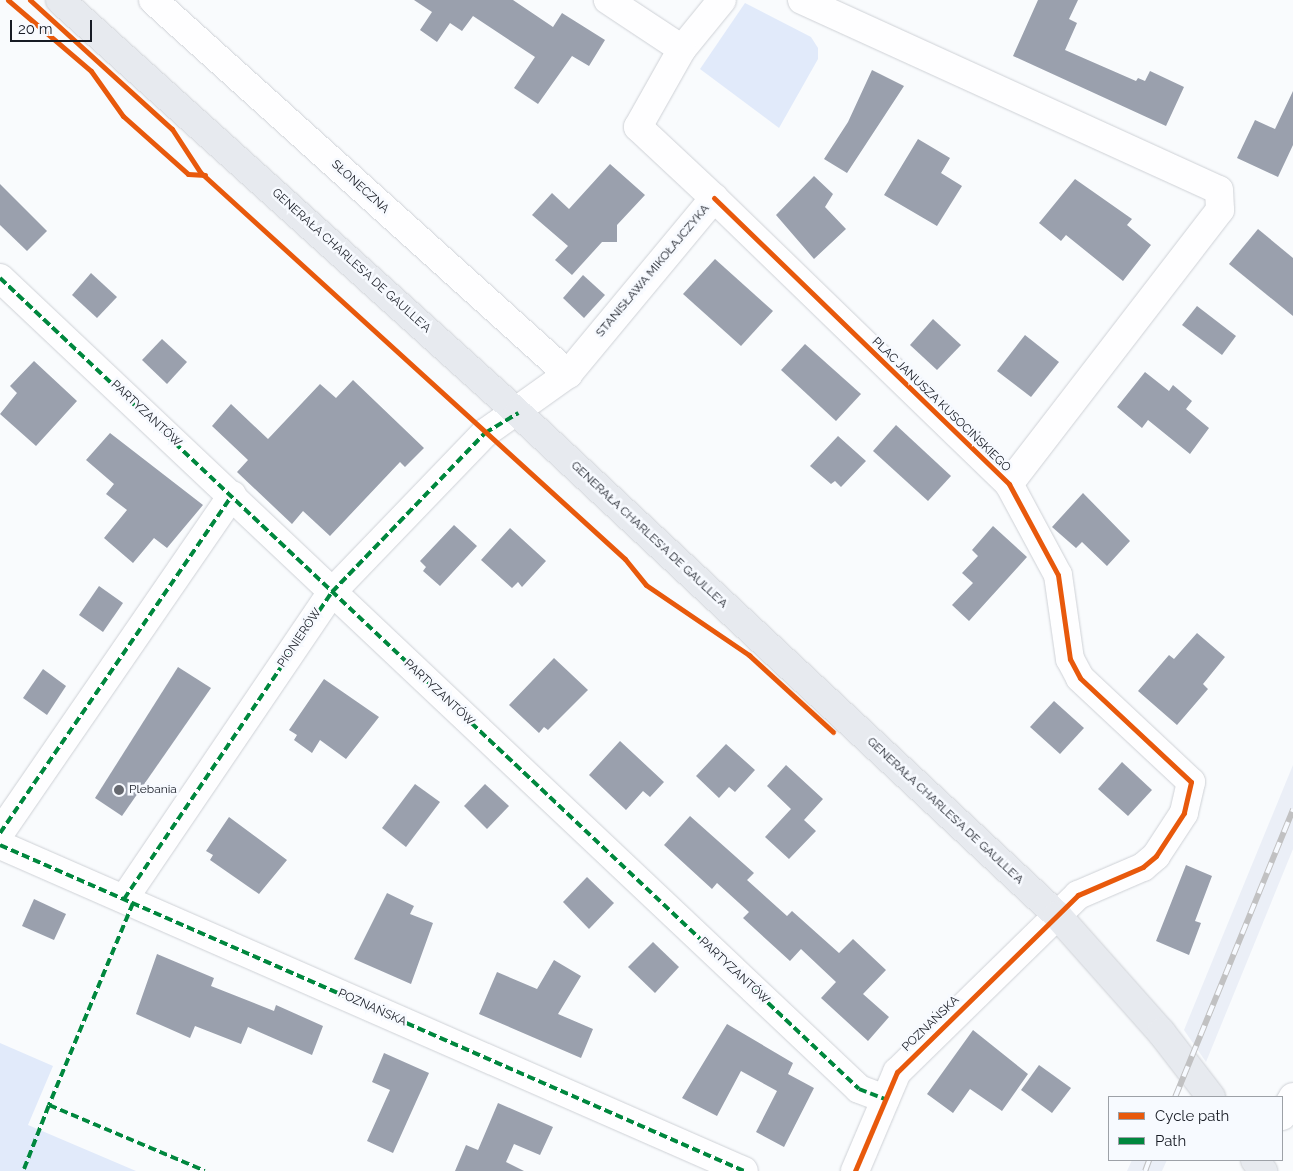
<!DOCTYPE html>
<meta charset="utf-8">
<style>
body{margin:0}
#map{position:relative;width:1293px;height:1171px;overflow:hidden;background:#f9fbfd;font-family:Raleway,sans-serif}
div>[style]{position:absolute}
.built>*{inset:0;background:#ebeff7}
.green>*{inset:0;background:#e1eafa}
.building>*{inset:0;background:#9aa0ad}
.roads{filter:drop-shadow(0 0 1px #ced1d6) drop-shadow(0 0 1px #ced1d6)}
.minor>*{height:28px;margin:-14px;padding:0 14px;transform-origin:14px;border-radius:14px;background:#fefeff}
.major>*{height:28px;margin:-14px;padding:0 14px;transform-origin:14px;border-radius:14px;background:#e7eaef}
.rail>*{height:5.5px;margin-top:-2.75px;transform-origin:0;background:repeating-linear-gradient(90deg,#f7faff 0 11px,#c1c1c2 0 22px);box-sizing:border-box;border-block:1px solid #c1c1c2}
.quiet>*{height:4px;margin-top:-2px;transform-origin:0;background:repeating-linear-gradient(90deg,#00873e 0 8px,transparent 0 12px)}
.cycleway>*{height:5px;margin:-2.5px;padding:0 2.5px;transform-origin:2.5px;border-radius:2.5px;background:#e8590c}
.dots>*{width:14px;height:14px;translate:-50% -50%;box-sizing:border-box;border:2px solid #f7faff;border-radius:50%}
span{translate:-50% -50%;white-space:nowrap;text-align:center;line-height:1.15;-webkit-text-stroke:5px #f7faff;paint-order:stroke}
.street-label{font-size:12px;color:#171b24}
.poi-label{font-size:12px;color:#171b24}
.left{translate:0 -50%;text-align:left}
.legend{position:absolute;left:1108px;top:1096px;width:175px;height:65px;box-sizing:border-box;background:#f7faff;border:1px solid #9da1a7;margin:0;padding:6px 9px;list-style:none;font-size:15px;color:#171b24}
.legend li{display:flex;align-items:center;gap:10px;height:25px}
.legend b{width:25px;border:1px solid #9da1a7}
.scale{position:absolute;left:10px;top:20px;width:82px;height:22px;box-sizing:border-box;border:2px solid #171b24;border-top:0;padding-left:6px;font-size:15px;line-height:18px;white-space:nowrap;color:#171b24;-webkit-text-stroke:4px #f7faff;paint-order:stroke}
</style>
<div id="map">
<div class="built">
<div style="clip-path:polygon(1293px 765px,1293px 849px,1206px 1062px,1184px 1030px)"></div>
<div style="clip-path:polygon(1132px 1160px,1167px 1160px,1162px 1171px,1127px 1171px)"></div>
</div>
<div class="green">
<div style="clip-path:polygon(745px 3px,811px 37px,818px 48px,818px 59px,779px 128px,700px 69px)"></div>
<div style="clip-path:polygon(0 1043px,53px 1066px,28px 1125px,136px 1171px,0 1171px)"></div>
</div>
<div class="building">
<div style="clip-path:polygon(414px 0,513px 0,553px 27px,562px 13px,605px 40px,589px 66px,572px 56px,538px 104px,514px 88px,535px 57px,473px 16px,462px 31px,450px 23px,437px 42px,420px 30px,432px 12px)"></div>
<div style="clip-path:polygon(1038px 0,1078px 0,1069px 19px,1077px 23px,1065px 50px,1136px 81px,1138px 78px,1145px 81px,1150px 71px,1184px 87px,1166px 126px,1013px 56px)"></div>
<div style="clip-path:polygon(872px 70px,904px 86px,847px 173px,824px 159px,848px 122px)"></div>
<div style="clip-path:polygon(1293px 91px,1293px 145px,1278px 177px,1237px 158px,1255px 120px,1275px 129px)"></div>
<div style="clip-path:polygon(918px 139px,950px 158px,941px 173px,962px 186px,937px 226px,884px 195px)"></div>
<div style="clip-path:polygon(610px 164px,645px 195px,617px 225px,617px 242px,602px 242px,572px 275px,555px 260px,568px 246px,532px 215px,552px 193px,569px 209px)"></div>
<div style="clip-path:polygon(814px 176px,833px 194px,825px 207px,846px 229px,814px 259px,776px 215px)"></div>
<div style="clip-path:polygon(1075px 179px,1132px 219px,1127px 225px,1151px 245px,1123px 281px,1066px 235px,1061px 241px,1039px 223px)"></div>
<div style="clip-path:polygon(0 184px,47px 231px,27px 251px,0 225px)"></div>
<div style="clip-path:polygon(1258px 229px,1293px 258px,1293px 316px,1229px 264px)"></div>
<div style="clip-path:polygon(715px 259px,773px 311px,741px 346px,683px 294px)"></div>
<div style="clip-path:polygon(91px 273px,117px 297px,97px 318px,72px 295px)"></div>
<div style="clip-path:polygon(583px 275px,605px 295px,584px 318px,563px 298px)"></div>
<div style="clip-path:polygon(1197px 306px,1236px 336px,1222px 355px,1182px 325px)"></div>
<div style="clip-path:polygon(933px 319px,961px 345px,937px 370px,910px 345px)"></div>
<div style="clip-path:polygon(1025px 335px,1059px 362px,1031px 397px,997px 371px)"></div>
<div style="clip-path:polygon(162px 339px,187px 362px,167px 384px,142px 360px)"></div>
<div style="clip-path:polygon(805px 344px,861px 394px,836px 421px,781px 370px)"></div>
<div style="clip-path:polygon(34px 361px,77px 401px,36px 446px,0 414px,17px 393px,10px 386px)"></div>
<div style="clip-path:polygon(1145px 372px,1169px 391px,1173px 385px,1192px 401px,1186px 409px,1209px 428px,1190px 454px,1148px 420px,1142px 428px,1117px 407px)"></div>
<div style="clip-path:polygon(353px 380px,424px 448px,405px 467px,400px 462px,330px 536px,303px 511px,292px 524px,237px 472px,248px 460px,212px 426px,231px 404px,268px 439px,320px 384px,336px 398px)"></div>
<div style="clip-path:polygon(896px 425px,951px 476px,928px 501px,873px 451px)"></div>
<div style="clip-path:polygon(110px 433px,203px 505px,167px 548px,154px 538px,133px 563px,104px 538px,127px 510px,106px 494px,114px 484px,86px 460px)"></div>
<div style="clip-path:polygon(838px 436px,866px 461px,841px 487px,835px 481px,831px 484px,810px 466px)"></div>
<div style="clip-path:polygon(1083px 493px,1130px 541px,1107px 566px,1082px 542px,1076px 548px,1052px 527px)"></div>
<div style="clip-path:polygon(454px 525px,477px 546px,440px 586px,423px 571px,426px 567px,420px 561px)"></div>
<div style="clip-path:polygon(993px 526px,1027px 557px,969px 621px,952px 605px,973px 583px,962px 573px,978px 556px,972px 550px)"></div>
<div style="clip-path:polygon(510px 528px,546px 561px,522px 587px,518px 582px,512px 588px,481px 560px)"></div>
<div style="clip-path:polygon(99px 586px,123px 603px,103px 632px,79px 615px)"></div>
<div style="clip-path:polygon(1197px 633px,1225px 657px,1203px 684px,1208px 689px,1177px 725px,1138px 691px,1169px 655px,1174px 659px)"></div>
<div style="clip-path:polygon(554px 658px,588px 690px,548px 730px,544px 727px,539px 733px,509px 705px)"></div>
<div style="clip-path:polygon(178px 667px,211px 688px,122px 816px,95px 798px)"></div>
<div style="clip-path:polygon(43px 669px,66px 686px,47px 715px,23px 698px)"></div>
<div style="clip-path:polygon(324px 679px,379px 717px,346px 759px,320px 740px,312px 753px,294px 740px,297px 735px,289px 730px)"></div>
<div style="clip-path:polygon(1054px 701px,1084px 728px,1060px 754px,1030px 727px)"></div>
<div style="clip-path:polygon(620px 741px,664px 782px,650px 797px,643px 791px,626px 810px,589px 775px)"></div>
<div style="clip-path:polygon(726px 744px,755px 770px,735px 792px,729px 787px,719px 798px,696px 776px)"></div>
<div style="clip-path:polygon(1122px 762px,1152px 790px,1128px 816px,1098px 789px)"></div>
<div style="clip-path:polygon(786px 765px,823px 799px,804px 820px,816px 831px,789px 859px,765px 837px,791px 809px,767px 786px)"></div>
<div style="clip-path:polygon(415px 784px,440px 802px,406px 847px,382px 828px)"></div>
<div style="clip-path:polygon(485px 784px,509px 806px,487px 829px,464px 806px)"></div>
<div style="clip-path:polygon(690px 816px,754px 873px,747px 880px,787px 916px,792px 911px,839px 953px,853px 939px,886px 970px,863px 994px,889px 1017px,868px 1041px,821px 998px,836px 982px,801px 949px,790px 961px,743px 918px,749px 912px,717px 883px,712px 889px,664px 845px)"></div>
<div style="clip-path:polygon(229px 817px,287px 860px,259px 894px,210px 860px,213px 855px,206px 851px)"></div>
<div style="clip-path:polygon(1186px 865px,1212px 876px,1195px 921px,1201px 923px,1189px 955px,1156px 941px)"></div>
<div style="clip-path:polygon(587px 877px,614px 903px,589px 929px,563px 902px)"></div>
<div style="clip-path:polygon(387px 893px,414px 906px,410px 914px,433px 923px,411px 984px,354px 959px)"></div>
<div style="clip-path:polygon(34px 899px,66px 914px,54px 940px,22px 926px)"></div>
<div style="clip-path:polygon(653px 942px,679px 967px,655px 993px,628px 967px)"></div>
<div style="clip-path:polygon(157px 954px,214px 978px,211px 986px,274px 1011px,276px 1005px,323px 1026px,312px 1055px,248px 1027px,241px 1044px,195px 1026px,190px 1038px,136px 1014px)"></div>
<div style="clip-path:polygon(554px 960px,581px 976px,558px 1014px,593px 1029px,581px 1058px,479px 1014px,497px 972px,537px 989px)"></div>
<div style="clip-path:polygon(727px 1024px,793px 1063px,788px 1074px,814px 1088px,784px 1147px,756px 1132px,777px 1091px,741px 1071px,717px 1116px,682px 1098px)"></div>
<div style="clip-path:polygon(973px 1030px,1028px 1074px,1002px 1111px,970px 1089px,953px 1113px,927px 1094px)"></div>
<div style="clip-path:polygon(384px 1053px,429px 1073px,393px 1153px,367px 1141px,390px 1090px,372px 1082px)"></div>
<div style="clip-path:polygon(1039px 1065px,1071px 1088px,1052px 1113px,1021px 1090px)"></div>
<div style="clip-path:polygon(498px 1103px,553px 1127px,540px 1155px,514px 1144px,506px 1162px,524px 1171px,455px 1171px,466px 1145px,478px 1150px)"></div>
</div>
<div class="roads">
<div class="minor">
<div style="left:153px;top:0;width:559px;rotate:42.03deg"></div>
<div style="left:802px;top:0;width:458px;rotate:24.5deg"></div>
<div style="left:1219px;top:190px;width:20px;rotate:87deg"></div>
<div style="left:1220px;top:210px;width:346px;rotate:127.6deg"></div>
<div style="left:682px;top:49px;width:63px;rotate:-50.8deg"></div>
<div style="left:714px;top:198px;width:411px;rotate:44.1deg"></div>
<div style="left:1009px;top:484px;width:103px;rotate:61.7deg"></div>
<div style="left:1058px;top:575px;width:85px;rotate:81.9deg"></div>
<div style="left:1070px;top:659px;width:21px;rotate:62deg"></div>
<div style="left:1080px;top:678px;width:152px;rotate:43.1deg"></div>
<div style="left:1191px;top:782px;width:32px;rotate:103deg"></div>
<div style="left:1184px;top:813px;width:51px;rotate:123.1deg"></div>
<div style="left:1156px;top:856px;width:17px;rotate:140deg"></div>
<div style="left:1143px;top:867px;width:71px;rotate:156.7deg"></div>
<div style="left:1078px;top:895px;width:253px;rotate:135.6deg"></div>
<div style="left:897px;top:1072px;width:108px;rotate:113deg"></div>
<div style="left:0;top:278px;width:1181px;rotate:43.35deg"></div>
<div style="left:859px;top:1089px;width:28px;rotate:21deg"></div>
<div style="left:0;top:833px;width:410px;rotate:-55.5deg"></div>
<div style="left:0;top:845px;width:812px;rotate:23.66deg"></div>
<div style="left:124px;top:899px;width:371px;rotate:-55.9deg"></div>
<div style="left:332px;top:592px;width:221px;rotate:-46.1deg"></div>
<div style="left:485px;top:433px;width:102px;rotate:-35.4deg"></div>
<div style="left:568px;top:374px;width:229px;rotate:-50.3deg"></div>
<div style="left:714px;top:198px;width:104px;rotate:-136.9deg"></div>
<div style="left:638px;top:127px;width:90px;rotate:-60.6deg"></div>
<div style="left:682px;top:49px;width:89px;rotate:-146.5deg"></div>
<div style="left:1282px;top:1116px;width:22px;rotate:-60deg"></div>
</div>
<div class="major">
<div style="left:60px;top:0;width:617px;rotate:42.04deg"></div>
<div style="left:518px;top:413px;width:737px;rotate:42.96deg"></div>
<div style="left:1057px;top:915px;width:157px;rotate:48.4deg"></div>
<div style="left:1161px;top:1032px;width:82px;rotate:52.4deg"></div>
<div style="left:1255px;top:1160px;width:14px;rotate:54deg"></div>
</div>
</div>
<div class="rail">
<div style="left:1175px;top:1097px;width:311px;rotate:-67.7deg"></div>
<div style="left:1145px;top:1171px;width:12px;rotate:-70deg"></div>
</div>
<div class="quiet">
<div style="left:0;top:278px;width:1181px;rotate:43.35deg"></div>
<div style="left:859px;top:1089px;width:28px;rotate:21deg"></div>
<div style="left:0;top:833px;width:410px;rotate:-55.5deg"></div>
<div style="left:0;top:845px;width:812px;rotate:23.66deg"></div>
<div style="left:124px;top:899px;width:371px;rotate:-55.9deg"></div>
<div style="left:332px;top:592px;width:221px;rotate:-46.1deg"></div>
<div style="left:485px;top:433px;width:39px;rotate:-31deg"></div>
<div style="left:133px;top:903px;width:219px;rotate:112.6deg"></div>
<div style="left:49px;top:1105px;width:169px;rotate:22.9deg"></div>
<div style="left:24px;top:1169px;width:69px;rotate:-68.7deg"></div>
</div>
<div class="cycleway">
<div style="left:8px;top:0;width:109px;rotate:40.5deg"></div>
<div style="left:91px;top:71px;width:55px;rotate:54.6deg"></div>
<div style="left:123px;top:116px;width:87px;rotate:41.7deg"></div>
<div style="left:188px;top:174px;width:17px;rotate:3deg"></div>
<div style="left:30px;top:0;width:192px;rotate:42.3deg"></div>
<div style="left:172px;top:129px;width:51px;rotate:56.9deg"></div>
<div style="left:200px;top:172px;width:575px;rotate:42.32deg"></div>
<div style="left:625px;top:559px;width:33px;rotate:51deg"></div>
<div style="left:646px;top:585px;width:125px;rotate:34.2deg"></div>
<div style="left:749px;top:655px;width:114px;rotate:42.5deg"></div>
<div style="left:714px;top:198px;width:411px;rotate:44.1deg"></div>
<div style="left:1009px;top:484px;width:103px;rotate:61.7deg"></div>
<div style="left:1058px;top:575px;width:85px;rotate:81.9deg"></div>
<div style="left:1070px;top:659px;width:21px;rotate:62deg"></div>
<div style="left:1080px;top:678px;width:152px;rotate:43.1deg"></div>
<div style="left:1191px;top:782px;width:32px;rotate:103deg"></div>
<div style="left:1184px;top:813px;width:51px;rotate:123.1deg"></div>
<div style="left:1156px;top:856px;width:17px;rotate:140deg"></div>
<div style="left:1143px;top:867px;width:71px;rotate:156.7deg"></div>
<div style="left:1078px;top:895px;width:253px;rotate:135.6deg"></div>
<div style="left:897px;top:1072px;width:108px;rotate:113deg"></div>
</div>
<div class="dots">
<div style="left:119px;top:790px;background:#666970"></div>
</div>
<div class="street-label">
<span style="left:360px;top:187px;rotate:42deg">SŁONECZNA</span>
<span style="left:351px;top:261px;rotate:42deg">GENERAŁA CHARLES'A DE GAULLE'A</span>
<span style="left:653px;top:271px;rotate:-50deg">STANISŁAWA MIKOŁAJCZYKA</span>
<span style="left:941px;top:405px;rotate:44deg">PLAC JANUSZA KUSOCIŃSKIEGO</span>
<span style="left:146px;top:414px;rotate:43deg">PARTYZANTÓW</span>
<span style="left:649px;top:535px;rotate:43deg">GENERAŁA CHARLES'A DE GAULLE'A</span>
<span style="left:300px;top:638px;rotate:-56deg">PIONIERÓW</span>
<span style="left:439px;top:693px;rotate:43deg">PARTYZANTÓW</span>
<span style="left:945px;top:811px;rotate:43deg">GENERAŁA CHARLES'A DE GAULLE'A</span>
<span style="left:734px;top:971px;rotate:43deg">PARTYZANTÓW</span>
<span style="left:372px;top:1008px;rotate:24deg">POZNAŃSKA</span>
<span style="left:931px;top:1024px;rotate:-44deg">POZNAŃSKA</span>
</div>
<div class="poi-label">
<span class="left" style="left:129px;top:790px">Plebania</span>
</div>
<ul class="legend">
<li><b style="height:6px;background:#e8590c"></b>Cycle path</li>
<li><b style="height:6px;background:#00873e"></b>Path</li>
</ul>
<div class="scale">20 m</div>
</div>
